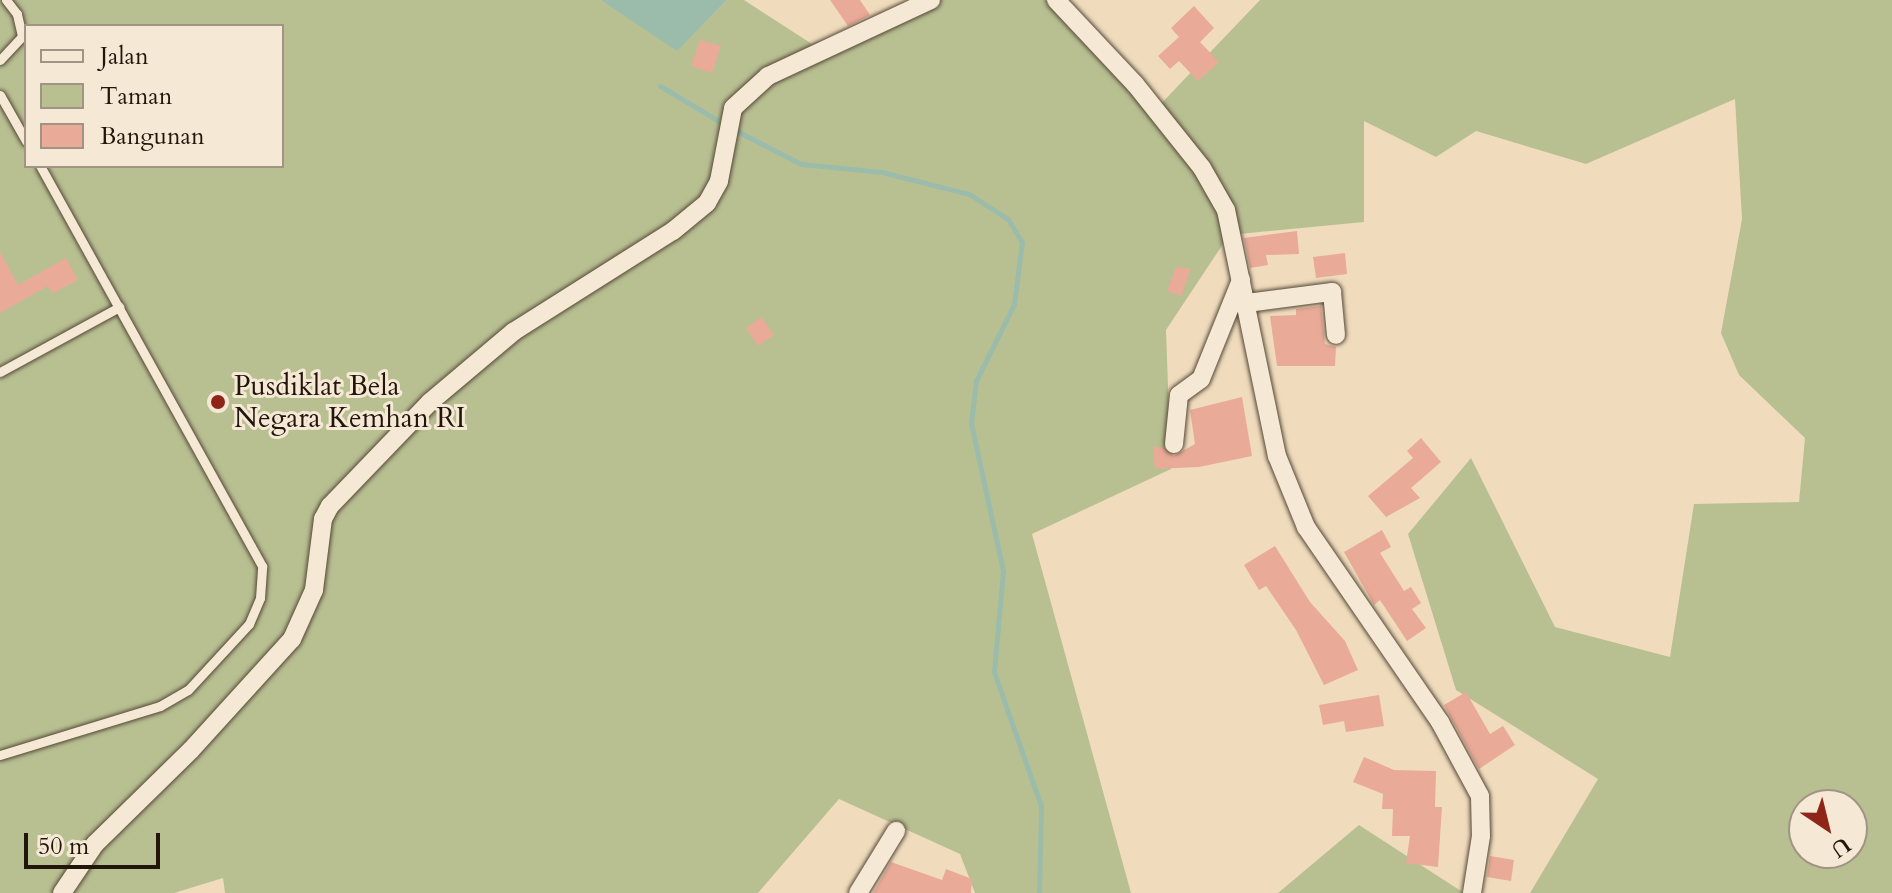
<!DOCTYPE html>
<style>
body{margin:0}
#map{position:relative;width:1892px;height:893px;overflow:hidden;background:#f0dcbd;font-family:Cardo,serif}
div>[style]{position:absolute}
.green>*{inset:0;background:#b8c092}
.water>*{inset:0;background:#9bbcaa}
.stream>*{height:5px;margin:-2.5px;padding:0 2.5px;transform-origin:2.5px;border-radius:2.5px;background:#9bbcaa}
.building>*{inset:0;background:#e9aa97}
.roads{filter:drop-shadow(0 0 2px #564838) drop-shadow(0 0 2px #564838)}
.lane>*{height:9px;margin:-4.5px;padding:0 4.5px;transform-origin:4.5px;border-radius:4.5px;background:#f5e8d4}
.street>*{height:18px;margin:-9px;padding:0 9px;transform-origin:9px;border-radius:9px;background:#f5e8d4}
.dots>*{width:22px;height:22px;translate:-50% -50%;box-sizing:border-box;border:4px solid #f5e8d4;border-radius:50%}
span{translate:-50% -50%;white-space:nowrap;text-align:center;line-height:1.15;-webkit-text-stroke:6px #f5e8d4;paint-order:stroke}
.poi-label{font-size:28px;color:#22160c}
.left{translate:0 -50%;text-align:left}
.legend{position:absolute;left:24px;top:24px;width:260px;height:144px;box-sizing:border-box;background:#f5e8d4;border:2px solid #a19484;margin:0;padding:10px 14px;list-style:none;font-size:24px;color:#22160c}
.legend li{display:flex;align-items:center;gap:16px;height:40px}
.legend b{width:40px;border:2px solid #a19484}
.north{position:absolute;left:1788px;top:789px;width:80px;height:80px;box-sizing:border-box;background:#f5e8d4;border:2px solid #a19484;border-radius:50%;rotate:145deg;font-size:22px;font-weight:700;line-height:32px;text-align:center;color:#22160c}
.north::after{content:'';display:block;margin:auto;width:28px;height:36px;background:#8f2418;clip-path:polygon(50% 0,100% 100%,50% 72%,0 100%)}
.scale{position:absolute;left:24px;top:833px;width:136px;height:36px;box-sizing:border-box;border:4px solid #22160c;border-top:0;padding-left:10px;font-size:24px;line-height:28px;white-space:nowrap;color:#22160c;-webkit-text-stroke:6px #f5e8d4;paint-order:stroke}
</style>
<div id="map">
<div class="green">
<div style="clip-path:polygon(evenodd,0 0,600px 0,677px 50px,727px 0,744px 0,812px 44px,932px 0,1049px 0,1155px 110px,1260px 0,1892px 0,1892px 893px,1530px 893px,1598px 779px,1456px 690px,1408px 534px,1471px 458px,1555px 627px,1670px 657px,1694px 504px,1799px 502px,1805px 438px,1739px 375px,1721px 333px,1742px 219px,1735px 99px,1586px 164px,1476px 131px,1436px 157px,1364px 121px,1364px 222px,1229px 235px,1166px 330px,1171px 469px,1032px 534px,1131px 893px,975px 893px,960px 854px,839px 799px,758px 893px,225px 893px,223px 878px,174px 893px,0 893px,0 0,26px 26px,282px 26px,282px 166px,26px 166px,26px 26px,0 0,1804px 805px,1852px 805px,1852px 853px,1804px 853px,1804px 805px)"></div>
<div style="clip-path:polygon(1359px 825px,1464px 893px,1278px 893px)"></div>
</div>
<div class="water">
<div style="clip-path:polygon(600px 0,727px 0,677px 51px)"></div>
</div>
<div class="stream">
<div style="left:660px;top:86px;width:74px;rotate:30.7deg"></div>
<div style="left:733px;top:129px;width:76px;rotate:27.2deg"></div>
<div style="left:801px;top:164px;width:81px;rotate:5.6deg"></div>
<div style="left:882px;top:172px;width:90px;rotate:14.2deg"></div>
<div style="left:969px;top:194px;width:46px;rotate:32.7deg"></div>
<div style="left:1008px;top:219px;width:27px;rotate:59deg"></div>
<div style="left:1022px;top:242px;width:63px;rotate:97.4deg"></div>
<div style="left:1014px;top:304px;width:86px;rotate:116.3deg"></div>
<div style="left:976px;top:381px;width:42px;rotate:96.8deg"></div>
<div style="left:971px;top:423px;width:151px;rotate:77.8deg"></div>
<div style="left:1003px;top:571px;width:101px;rotate:95.1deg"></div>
<div style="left:994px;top:672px;width:142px;rotate:70.7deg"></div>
<div style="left:1041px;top:806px;width:87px;rotate:91.3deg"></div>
</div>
<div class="building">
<div style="clip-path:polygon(830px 0,860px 0,870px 15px,848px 26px)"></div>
<div style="clip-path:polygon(1194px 6px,1214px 28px,1200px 42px,1219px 62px,1198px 81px,1179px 61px,1170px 69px,1158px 56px,1179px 37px,1171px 28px)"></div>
<div style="clip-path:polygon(700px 40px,721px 46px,712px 73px,691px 66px)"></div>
<div style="clip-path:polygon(1297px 231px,1299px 254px,1266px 255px,1268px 265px,1250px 268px,1244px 238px)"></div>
<div style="clip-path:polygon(0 252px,18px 285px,66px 258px,78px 280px,53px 293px,48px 286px,0 313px)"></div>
<div style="clip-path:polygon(1345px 253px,1347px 274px,1316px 278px,1313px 257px)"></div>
<div style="clip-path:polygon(1176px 267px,1191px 269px,1181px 296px,1167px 291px)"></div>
<div style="clip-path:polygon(1321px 306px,1325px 344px,1336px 347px,1335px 366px,1277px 366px,1270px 316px,1296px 315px,1296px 309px)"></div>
<div style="clip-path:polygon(761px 317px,774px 335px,758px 346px,746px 328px)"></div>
<div style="clip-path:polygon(1242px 397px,1252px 456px,1199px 467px,1155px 469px,1153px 447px,1163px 447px,1174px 456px,1195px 444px,1190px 410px)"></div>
<div style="clip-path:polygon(1421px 438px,1441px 462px,1411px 488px,1420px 498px,1386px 517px,1368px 496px,1413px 458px,1407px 451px)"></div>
<div style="clip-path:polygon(1382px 530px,1391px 547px,1380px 553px,1404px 591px,1411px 587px,1421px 603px,1412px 609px,1426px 628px,1407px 641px,1380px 600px,1374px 605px,1344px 552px)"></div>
<div style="clip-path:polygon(1275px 546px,1310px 602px,1345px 641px,1358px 670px,1324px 685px,1296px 630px,1266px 586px,1259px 590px,1244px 565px)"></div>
<div style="clip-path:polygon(1466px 692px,1490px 734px,1503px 726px,1515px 745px,1479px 769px,1444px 705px)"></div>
<div style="clip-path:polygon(1379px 695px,1384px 726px,1346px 732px,1344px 721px,1323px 725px,1319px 705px)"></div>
<div style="clip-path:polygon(1364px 757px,1394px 770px,1436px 771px,1435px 807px,1442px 807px,1438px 867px,1406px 863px,1410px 836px,1392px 836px,1393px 809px,1382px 809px,1383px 794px,1353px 782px)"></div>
<div style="clip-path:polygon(1490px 856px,1514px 860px,1511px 881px,1487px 877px)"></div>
<div style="clip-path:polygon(891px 862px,942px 880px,946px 869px,972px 879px,971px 893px,873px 893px)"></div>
</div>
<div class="roads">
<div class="lane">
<div style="left:0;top:60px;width:33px;rotate:-47deg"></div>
<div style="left:22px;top:36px;width:23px;rotate:-103deg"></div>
<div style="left:17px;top:14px;width:18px;rotate:-128deg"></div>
<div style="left:0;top:95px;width:53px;rotate:60.5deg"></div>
<div style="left:0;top:372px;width:136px;rotate:-28.6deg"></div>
<div style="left:0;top:755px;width:167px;rotate:-17deg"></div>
<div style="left:160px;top:706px;width:32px;rotate:-30deg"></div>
<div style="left:188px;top:690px;width:90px;rotate:-47.3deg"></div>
<div style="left:249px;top:624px;width:28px;rotate:-67deg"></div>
<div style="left:260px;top:598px;width:32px;rotate:-86deg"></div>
<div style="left:262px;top:566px;width:457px;rotate:-119deg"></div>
</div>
<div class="street">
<div style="left:1056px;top:0;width:115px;rotate:46.8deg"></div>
<div style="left:1135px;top:84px;width:107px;rotate:51.4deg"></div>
<div style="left:1202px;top:168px;width:48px;rotate:60.3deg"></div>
<div style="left:1226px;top:210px;width:251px;rotate:78.3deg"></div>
<div style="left:1277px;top:456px;width:77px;rotate:67.8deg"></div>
<div style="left:1306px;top:527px;width:237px;rotate:55.5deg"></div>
<div style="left:1440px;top:722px;width:84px;rotate:61.6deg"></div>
<div style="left:1480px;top:796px;width:40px;rotate:88.6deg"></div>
<div style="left:1481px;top:836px;width:58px;rotate:99deg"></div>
<div style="left:1247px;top:303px;width:86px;rotate:-7.4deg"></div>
<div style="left:1332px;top:292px;width:43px;rotate:84.7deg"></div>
<div style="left:1174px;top:444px;width:49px;rotate:-84.2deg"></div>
<div style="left:1179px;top:395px;width:27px;rotate:-36deg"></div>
<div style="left:1201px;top:379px;width:107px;rotate:-68deg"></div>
<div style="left:62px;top:893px;width:59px;rotate:-56deg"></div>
<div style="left:95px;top:844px;width:134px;rotate:-44.4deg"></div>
<div style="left:191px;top:750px;width:150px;rotate:-47.7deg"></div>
<div style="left:292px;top:639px;width:54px;rotate:-65.8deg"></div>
<div style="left:314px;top:590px;width:72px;rotate:-82.8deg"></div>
<div style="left:323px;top:519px;width:15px;rotate:-62deg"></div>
<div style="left:330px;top:506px;width:144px;rotate:-46.1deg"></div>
<div style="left:430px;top:402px;width:109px;rotate:-40.1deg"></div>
<div style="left:513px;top:332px;width:189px;rotate:-32.3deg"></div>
<div style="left:673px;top:231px;width:44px;rotate:-39.5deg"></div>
<div style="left:707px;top:203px;width:25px;rotate:-61deg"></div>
<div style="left:719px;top:181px;width:74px;rotate:-79.1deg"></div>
<div style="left:733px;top:108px;width:47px;rotate:-42.4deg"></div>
<div style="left:768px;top:76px;width:180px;rotate:-25deg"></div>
<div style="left:858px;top:893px;width:73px;rotate:-58.5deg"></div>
</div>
</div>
<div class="dots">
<div style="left:218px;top:402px;background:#8f2418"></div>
</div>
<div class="poi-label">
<span class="left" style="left:234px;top:402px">Pusdiklat Bela<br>Negara Kemhan RI</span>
</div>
<ul class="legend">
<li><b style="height:10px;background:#f5e8d4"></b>Jalan</li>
<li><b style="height:22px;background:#b8c092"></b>Taman</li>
<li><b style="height:22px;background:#e9aa97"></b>Bangunan</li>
</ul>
<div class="north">U</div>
<div class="scale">50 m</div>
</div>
